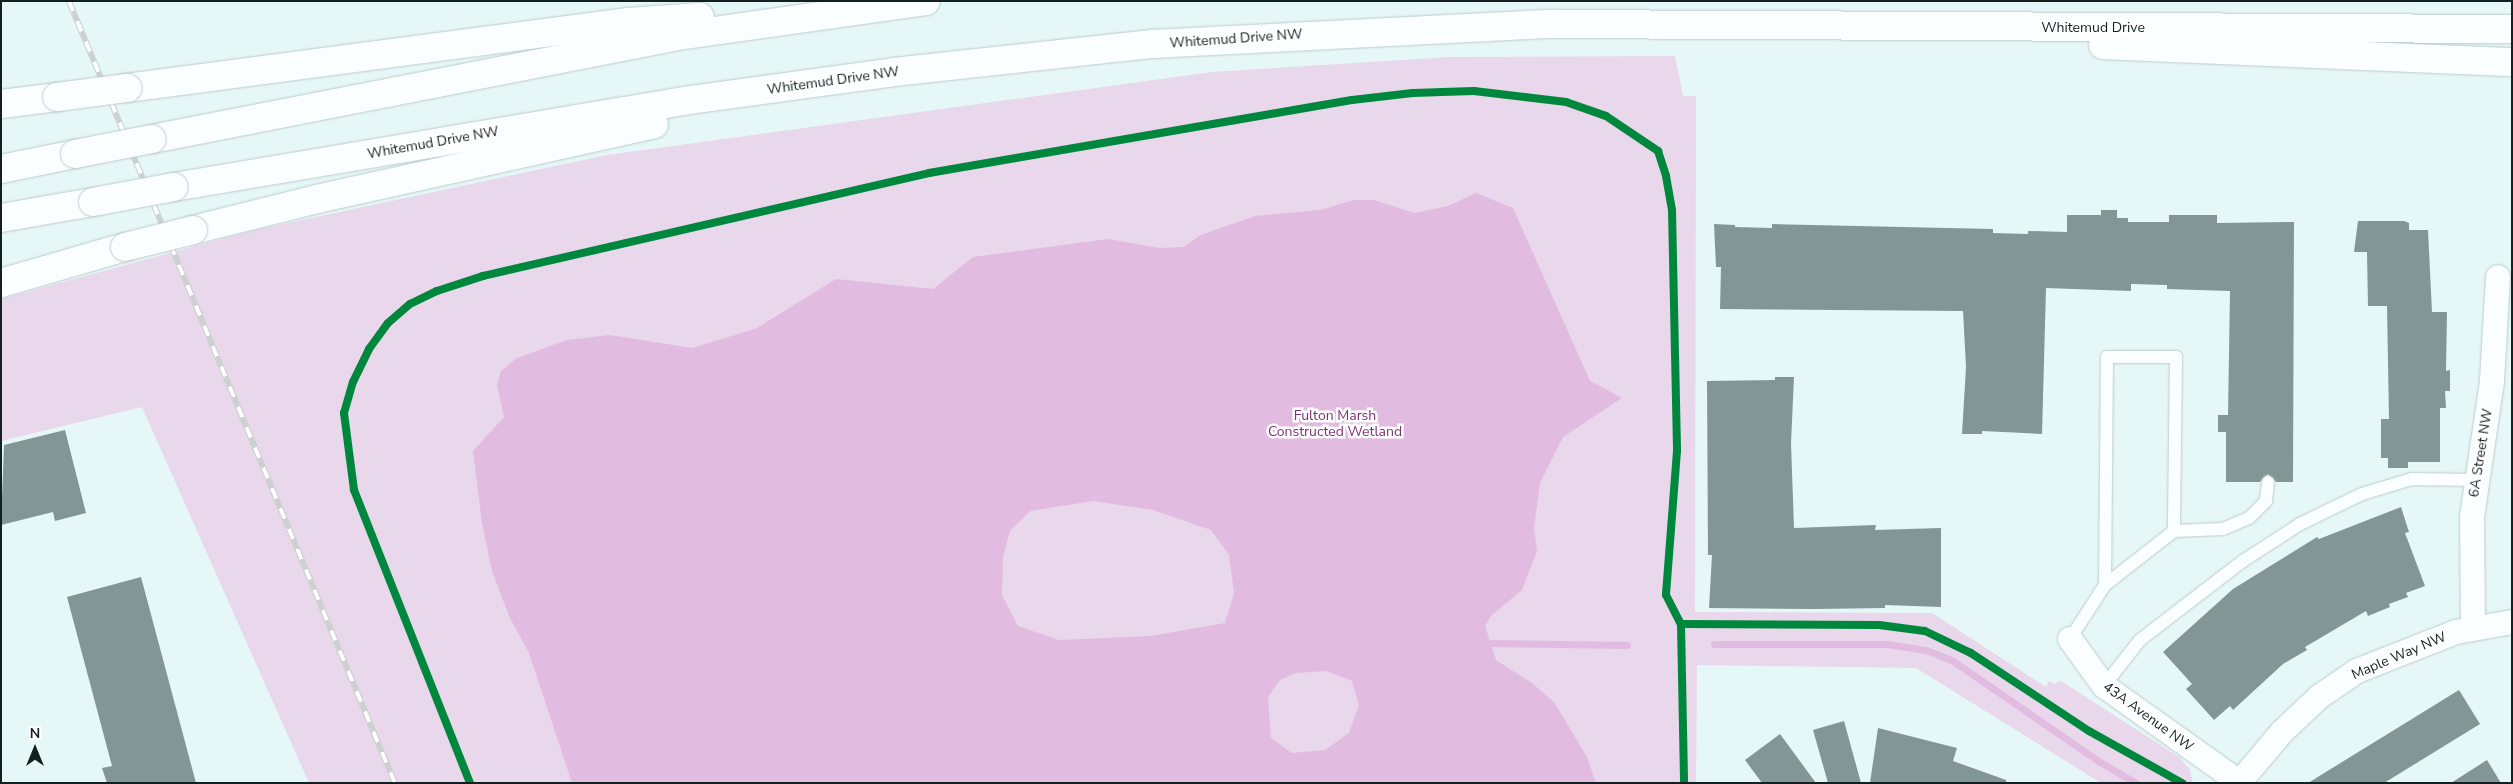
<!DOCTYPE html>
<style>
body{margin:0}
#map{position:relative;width:2513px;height:784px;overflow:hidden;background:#e6f7f7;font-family:"Nunito Sans",sans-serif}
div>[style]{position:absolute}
.green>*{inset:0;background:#e9d7eb}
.water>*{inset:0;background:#e2bce0}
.stream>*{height:7px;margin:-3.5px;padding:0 3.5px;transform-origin:3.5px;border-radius:3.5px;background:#e2bce0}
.building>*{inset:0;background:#839696}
.roads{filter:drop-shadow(0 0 1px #bdcccc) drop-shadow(0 0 1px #bdcccc)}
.service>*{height:12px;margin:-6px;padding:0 6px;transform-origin:6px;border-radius:6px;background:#fbfefe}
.minor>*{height:24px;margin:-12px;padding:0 12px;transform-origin:12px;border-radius:12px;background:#fbfefe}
.motorway>*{height:28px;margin:-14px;padding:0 14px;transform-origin:14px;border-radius:14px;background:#fbfefe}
.rail>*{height:5.5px;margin-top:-2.75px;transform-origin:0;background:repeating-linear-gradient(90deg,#fff 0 11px,#cbd0d0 0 22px);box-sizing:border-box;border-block:1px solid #cbd0d0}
.bridges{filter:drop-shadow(0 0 1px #bdcccc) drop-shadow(0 0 1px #bdcccc)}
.motorway-bridge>*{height:28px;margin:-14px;padding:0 14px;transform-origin:14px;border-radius:14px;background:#fbfefe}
.cycleway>*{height:8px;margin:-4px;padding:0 4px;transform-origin:4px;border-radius:4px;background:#00873e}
span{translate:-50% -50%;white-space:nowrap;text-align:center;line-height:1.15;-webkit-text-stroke:5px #fff;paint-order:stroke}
.street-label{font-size:14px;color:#122020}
.park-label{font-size:14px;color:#7c3373}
.frame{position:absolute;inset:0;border:2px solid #122020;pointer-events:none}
.north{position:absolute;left:10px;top:724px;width:50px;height:50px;-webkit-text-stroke:4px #fff;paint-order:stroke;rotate:0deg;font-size:14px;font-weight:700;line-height:20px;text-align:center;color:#122020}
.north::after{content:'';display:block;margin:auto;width:18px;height:22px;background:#122020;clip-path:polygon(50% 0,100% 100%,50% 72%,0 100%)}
</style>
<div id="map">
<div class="green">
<div style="clip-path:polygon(1675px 56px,1683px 96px,1696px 96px,1695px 612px,1932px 613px,2046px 687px,2049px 681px,2054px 684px,2061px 681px,2179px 757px,2190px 770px,2193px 783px,2101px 783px,1916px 668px,1697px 665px,1696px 783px,309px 783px,142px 407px,1px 441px,1px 299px,255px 230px,607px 155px,1212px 72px,1451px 57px)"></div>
</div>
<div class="water">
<div style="clip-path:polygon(evenodd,1476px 193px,1513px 208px,1590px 381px,1622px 398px,1563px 437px,1540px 483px,1534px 528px,1537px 551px,1522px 590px,1491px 616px,1485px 626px,1496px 660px,1532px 683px,1554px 702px,1587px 757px,1596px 783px,572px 783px,529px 653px,509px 616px,492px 571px,482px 523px,473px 451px,504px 417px,497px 385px,501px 371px,517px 358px,567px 340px,610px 335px,692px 348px,755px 329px,836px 279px,933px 289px,973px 257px,1108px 239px,1159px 248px,1183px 247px,1201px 235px,1255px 216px,1320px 210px,1354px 200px,1374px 200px,1414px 213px,1448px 206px,1476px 193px,1093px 501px,1153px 510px,1211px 530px,1229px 555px,1234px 593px,1225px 623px,1151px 636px,1059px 640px,1018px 626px,1002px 595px,1003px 557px,1010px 531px,1030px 511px,1093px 501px,1476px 193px,1326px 671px,1352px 681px,1359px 705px,1349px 733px,1325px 750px,1292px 753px,1271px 738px,1268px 697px,1280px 680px,1296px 673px,1326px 671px)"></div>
</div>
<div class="stream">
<div style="left:1490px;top:643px;width:137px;rotate:0.8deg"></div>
<div style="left:1714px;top:644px;width:173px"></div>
<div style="left:1887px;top:644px;width:39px;rotate:9deg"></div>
<div style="left:1926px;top:650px;width:29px;rotate:22deg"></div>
<div style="left:1953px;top:661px;width:178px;rotate:34.5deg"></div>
<div style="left:2100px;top:762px;width:42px;rotate:30.3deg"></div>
</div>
<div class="building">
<div style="clip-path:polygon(2101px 210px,2117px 210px,2117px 218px,2128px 218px,2128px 222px,2169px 222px,2169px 215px,2217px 215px,2217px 223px,2294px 222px,2293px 482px,2276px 482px,2268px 474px,2260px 482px,2226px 482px,2226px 432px,2218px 432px,2218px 415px,2228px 415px,2230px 291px,2167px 289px,2167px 285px,2131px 284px,2131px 291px,2046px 288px,2042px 434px,1982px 431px,1982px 434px,1962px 434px,1966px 367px,1963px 311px,1720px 309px,1721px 267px,1716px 267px,1714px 224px,1735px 225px,1735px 227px,1772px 228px,1772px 224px,1993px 229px,1993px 233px,2028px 234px,2028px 231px,2067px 232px,2067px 215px,2101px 215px)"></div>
<div style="clip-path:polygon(2358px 221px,2404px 221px,2409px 223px,2409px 230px,2428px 230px,2432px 312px,2447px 312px,2446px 371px,2450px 370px,2450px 391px,2445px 391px,2446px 408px,2440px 408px,2440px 462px,2408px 462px,2408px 468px,2388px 468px,2388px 458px,2381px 458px,2381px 419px,2389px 419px,2387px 306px,2368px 306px,2367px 252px,2354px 252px)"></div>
<div style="clip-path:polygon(1775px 377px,1794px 377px,1791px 443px,1794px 528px,1876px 525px,1875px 530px,1941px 528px,1941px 607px,1885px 605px,1885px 608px,1814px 609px,1709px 608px,1712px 555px,1708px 555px,1707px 381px,1775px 380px)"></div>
<div style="clip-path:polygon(65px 430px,86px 513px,55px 521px,53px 512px,1px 525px,4px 445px)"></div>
<div style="clip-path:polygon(2401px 507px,2409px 532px,2405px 533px,2425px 586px,2406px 593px,2408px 597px,2389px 604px,2390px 607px,2368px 616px,2366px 611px,2305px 647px,2307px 650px,2283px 664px,2233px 710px,2230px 706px,2214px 720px,2186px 689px,2192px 684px,2163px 652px,2233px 589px,2317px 537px,2319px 539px)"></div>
<div style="clip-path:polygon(141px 577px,196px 783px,107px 783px,102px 768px,112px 766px,67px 597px)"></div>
<div style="clip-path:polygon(2459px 690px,2480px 724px,2384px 783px,2308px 783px)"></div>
<div style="clip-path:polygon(1844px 721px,1861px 783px,1828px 783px,1813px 730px)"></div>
<div style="clip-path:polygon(1878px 728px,1957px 748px,1953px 761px,2006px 780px,2006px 783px,1870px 783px)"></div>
<div style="clip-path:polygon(1780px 734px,1816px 783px,1762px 783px,1745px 760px)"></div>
<div style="clip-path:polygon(2487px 760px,2501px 783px,2451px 783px)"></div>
</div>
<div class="roads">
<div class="service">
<div style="left:2174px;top:531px;width:49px;rotate:-2.3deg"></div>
<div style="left:2223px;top:529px;width:28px;rotate:-23deg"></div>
<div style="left:2249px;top:518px;width:24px;rotate:-45deg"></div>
<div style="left:2266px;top:501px;width:19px;rotate:-84deg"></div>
<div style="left:2070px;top:639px;width:64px;rotate:-57.1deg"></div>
<div style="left:2105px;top:585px;width:228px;rotate:-89.5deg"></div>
<div style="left:2107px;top:357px;width:69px"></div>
<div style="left:2176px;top:357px;width:174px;rotate:90.7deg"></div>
<div style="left:2174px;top:531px;width:88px;rotate:142deg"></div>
<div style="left:2104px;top:686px;width:58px;rotate:-52deg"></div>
<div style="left:2140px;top:640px;width:130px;rotate:-37.5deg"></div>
<div style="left:2243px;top:561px;width:68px;rotate:-33deg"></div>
<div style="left:2300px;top:524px;width:69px;rotate:-25.8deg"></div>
<div style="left:2362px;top:494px;width:52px;rotate:-16.7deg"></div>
<div style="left:2412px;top:479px;width:64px;rotate:0.9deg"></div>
</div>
<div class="minor">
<div style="left:2473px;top:629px;width:112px;rotate:-90.5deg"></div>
<div style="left:2472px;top:517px;width:137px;rotate:-81.6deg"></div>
<div style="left:2492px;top:381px;width:104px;rotate:-86.7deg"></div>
<div style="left:2070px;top:639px;width:58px;rotate:54.1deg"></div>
<div style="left:2104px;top:686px;width:166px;rotate:35.4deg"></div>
<div style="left:2239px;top:783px;width:67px;rotate:-49.9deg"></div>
<div style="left:2282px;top:732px;width:51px;rotate:-43.4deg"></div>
<div style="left:2319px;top:697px;width:46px;rotate:-34.4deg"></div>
<div style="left:2357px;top:671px;width:106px;rotate:-21.5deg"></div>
<div style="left:2456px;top:632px;width:57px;rotate:-10.1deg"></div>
</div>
<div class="motorway">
<div style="left:2103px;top:45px;width:409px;rotate:2.4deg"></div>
<div style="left:127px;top:88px;width:505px;rotate:-7.5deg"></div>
<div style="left:628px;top:22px;width:72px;rotate:-4deg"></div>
<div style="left:1px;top:104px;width:56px;rotate:-7.1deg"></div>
<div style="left:152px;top:139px;width:536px;rotate:-11.08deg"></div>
<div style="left:678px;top:36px;width:250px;rotate:-8deg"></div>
<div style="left:1px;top:169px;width:76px;rotate:-11.5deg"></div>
<div style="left:174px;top:187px;width:523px;rotate:-9.57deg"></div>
<div style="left:690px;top:100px;width:206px;rotate:-7.8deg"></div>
<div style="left:894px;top:72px;width:260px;rotate:-6.2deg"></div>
<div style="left:1152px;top:44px;width:401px;rotate:-2.9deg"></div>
<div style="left:1553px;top:24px;width:959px;rotate:0.3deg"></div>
<div style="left:1px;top:218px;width:93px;rotate:-9.9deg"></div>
<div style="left:193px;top:230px;width:128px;rotate:-14deg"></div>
<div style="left:317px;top:199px;width:345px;rotate:-12.5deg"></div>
<div style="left:1px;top:283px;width:129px;rotate:-16.2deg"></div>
</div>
</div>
<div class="rail">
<div style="left:69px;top:1px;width:847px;rotate:67.37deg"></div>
</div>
<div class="bridges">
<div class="motorway-bridge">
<div style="left:57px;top:97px;width:71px;rotate:-7.3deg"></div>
<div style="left:75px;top:154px;width:78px;rotate:-11deg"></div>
<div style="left:93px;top:202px;width:82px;rotate:-10.5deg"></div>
<div style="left:125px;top:247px;width:70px;rotate:-14deg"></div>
</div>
</div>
<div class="cycleway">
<div style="left:1681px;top:624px;width:198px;rotate:0.3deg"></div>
<div style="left:1879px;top:625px;width:46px;rotate:7.4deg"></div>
<div style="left:1925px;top:631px;width:51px;rotate:25.6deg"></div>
<div style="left:1971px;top:653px;width:141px;rotate:33.5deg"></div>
<div style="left:2089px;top:731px;width:107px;rotate:29.2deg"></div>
<div style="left:470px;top:783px;width:315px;rotate:-111.6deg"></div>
<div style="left:354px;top:490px;width:78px;rotate:-97.4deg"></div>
<div style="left:344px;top:413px;width:32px;rotate:-74deg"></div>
<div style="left:353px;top:382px;width:37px;rotate:-64deg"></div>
<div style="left:369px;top:349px;width:32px;rotate:-54deg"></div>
<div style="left:388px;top:323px;width:29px;rotate:-41deg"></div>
<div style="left:410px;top:304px;width:30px;rotate:-26deg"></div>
<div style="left:437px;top:291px;width:48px;rotate:-18.1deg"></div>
<div style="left:483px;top:276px;width:458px;rotate:-13deg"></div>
<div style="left:929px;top:173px;width:429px;rotate:-9.8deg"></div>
<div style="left:1352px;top:100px;width:61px;rotate:-6.5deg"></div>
<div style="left:1413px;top:93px;width:61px;rotate:-1.9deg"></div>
<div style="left:1474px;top:91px;width:93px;rotate:6.8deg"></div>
<div style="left:1566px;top:102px;width:42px;rotate:19.3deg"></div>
<div style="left:1606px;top:116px;width:63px;rotate:33.9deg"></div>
<div style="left:1658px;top:151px;width:26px;rotate:72deg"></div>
<div style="left:1666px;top:176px;width:35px;rotate:80deg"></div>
<div style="left:1672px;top:210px;width:241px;rotate:88.8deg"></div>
<div style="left:1677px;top:451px;width:144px;rotate:94.4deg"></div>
<div style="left:1666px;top:595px;width:33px;rotate:63deg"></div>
<div style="left:1681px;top:624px;width:159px;rotate:88.9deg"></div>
</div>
<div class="street-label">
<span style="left:2093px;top:28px">Whitemud Drive</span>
<span style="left:1236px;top:39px;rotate:-4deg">Whitemud Drive NW</span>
<span style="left:833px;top:81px;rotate:-8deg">Whitemud Drive NW</span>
<span style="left:433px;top:143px;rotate:-10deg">Whitemud Drive NW</span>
<span style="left:2481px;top:453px;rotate:-81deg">6A Street NW</span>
<span style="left:2399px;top:656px;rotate:-23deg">Maple Way NW</span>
<span style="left:2148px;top:717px;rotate:36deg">43A Avenue NW</span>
</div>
<div class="park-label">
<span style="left:1335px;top:424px">Fulton Marsh<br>Constructed Wetland</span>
</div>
<div class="frame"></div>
<div class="north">N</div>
</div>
